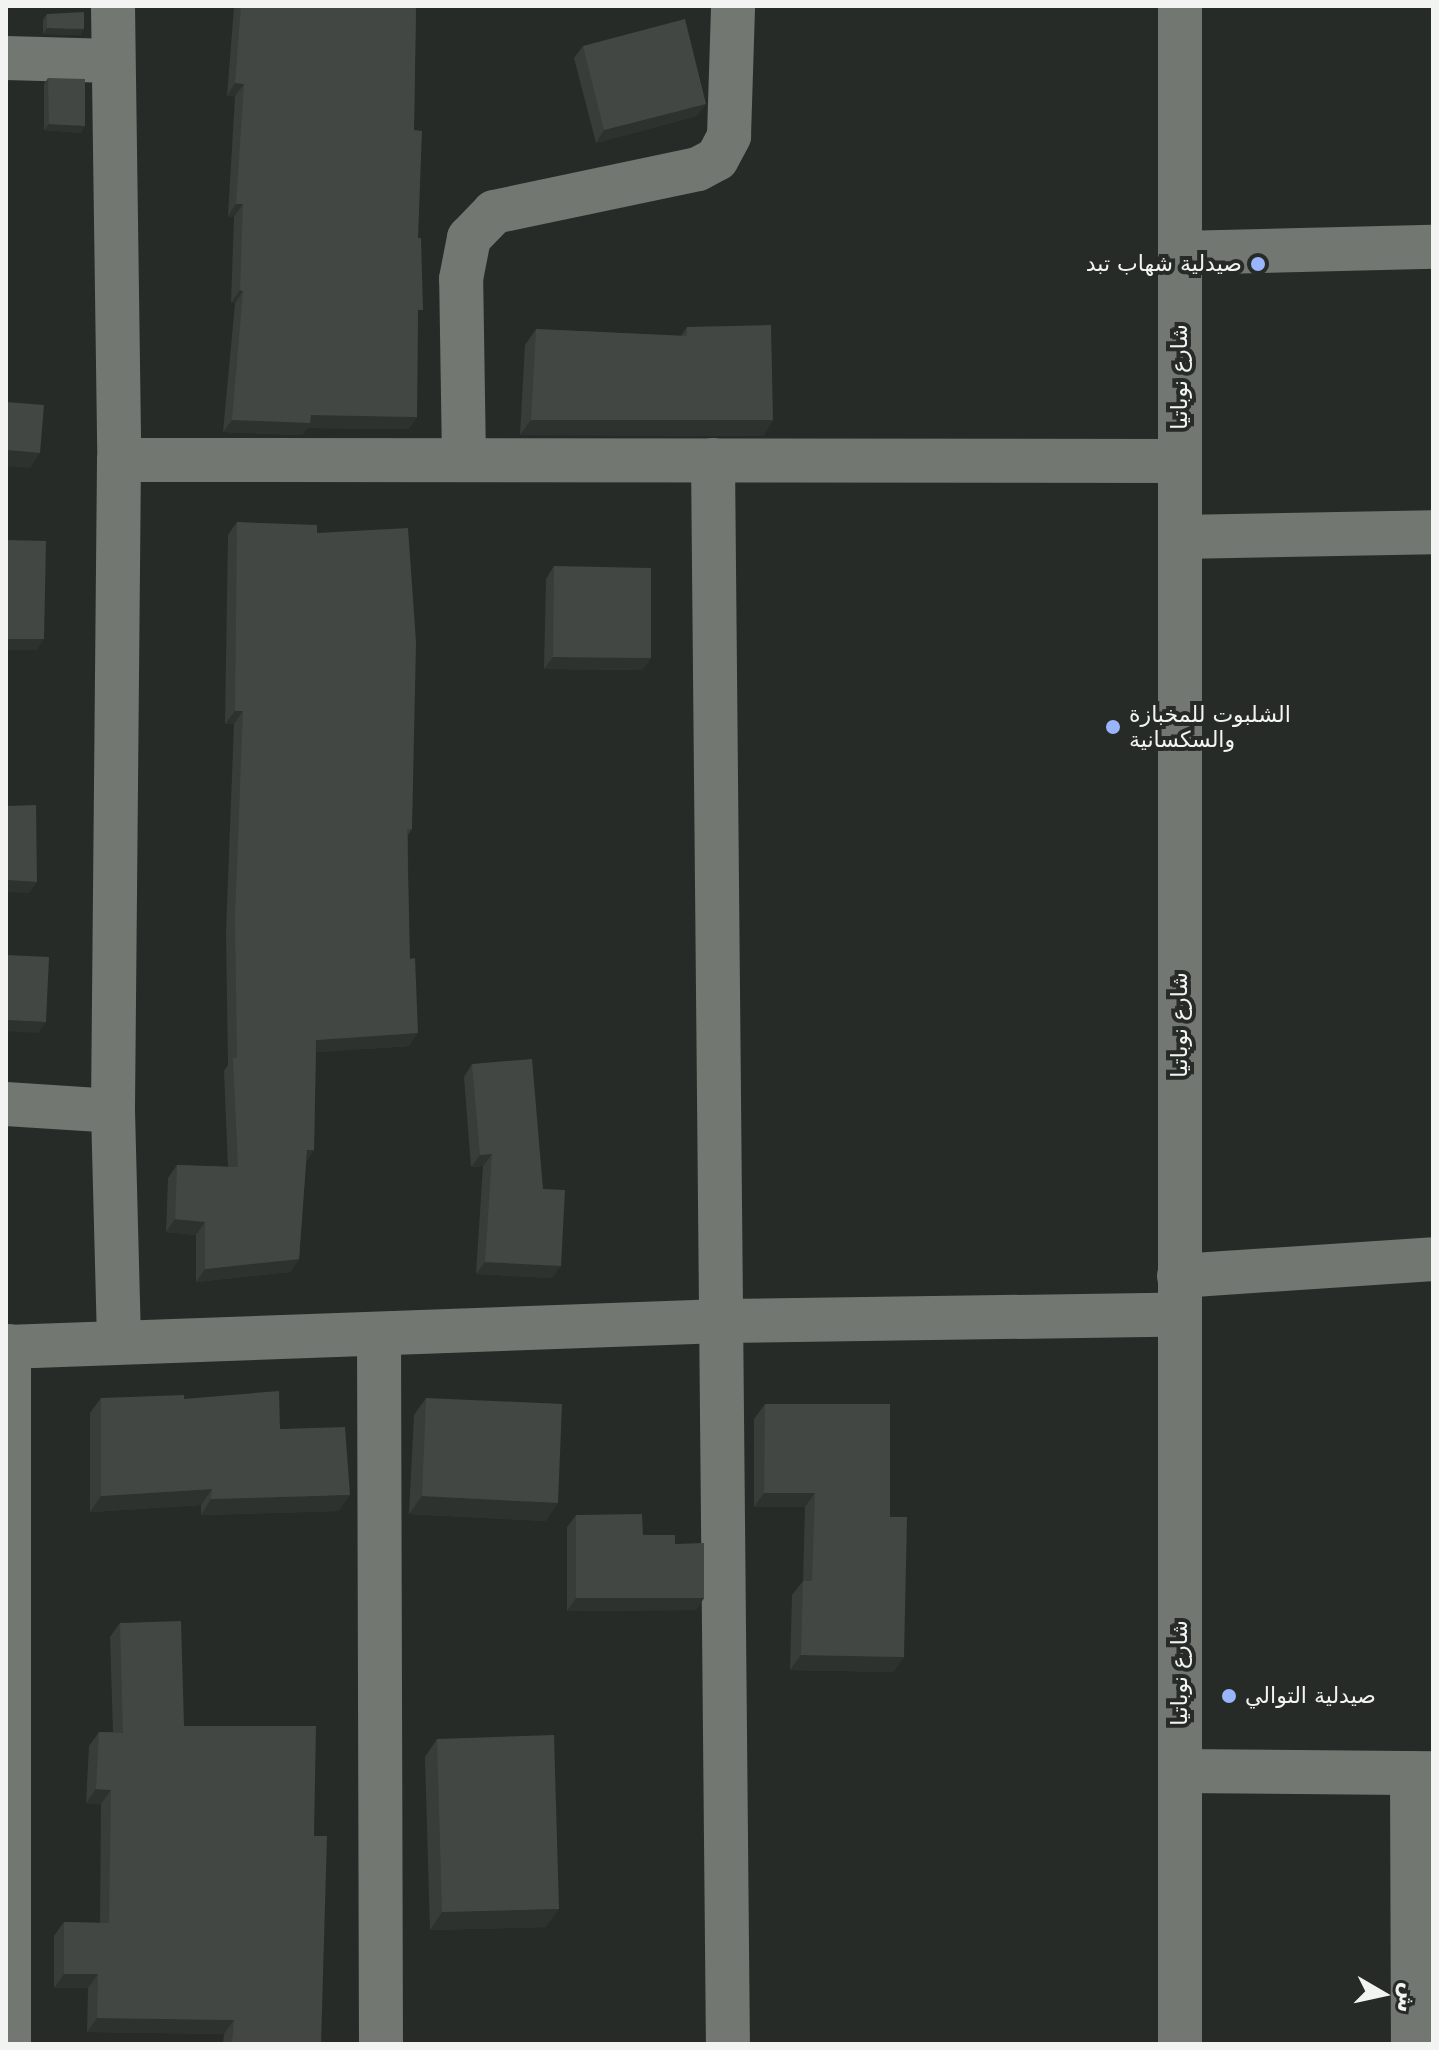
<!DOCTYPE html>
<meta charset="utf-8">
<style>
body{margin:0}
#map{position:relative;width:1439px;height:2050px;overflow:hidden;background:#272b28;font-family:"DejaVu Sans",Vazirmatn,sans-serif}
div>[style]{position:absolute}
.minor>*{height:44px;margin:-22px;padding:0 22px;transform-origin:22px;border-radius:22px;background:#727772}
.wall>*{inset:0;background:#393d3a}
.shaded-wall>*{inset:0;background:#2e322f}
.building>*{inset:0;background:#424743}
.dots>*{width:22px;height:22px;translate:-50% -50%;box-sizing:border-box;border:4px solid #272b28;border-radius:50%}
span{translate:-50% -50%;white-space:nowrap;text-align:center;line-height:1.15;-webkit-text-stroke:8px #272b28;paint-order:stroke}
.poi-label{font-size:22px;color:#f2f4f2}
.right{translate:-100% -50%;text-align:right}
.left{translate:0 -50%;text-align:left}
.street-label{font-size:22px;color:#f2f4f2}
.frame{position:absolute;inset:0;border:8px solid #f2f4f2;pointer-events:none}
.north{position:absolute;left:1343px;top:1954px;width:80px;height:80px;-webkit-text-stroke:6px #272b28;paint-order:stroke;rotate:99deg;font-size:22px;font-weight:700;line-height:32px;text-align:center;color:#f2f4f2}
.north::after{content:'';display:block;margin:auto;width:28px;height:36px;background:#f2f4f2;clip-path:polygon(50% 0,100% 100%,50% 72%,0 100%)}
</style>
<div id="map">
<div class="minor">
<div style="left:113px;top:6px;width:454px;rotate:89.2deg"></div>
<div style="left:119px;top:460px;width:651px;rotate:90.53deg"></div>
<div style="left:113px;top:1111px;width:231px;rotate:88.5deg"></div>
<div style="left:6px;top:58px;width:107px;rotate:1.6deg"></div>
<div style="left:1180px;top:253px;width:253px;rotate:-1.4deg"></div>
<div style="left:119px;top:460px;width:1061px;rotate:0.05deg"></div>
<div style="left:464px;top:460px;width:181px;rotate:-90.9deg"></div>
<div style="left:461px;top:279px;width:42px;rotate:-79deg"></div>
<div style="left:469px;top:238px;width:36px;rotate:-46deg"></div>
<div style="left:494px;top:212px;width:208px;rotate:-11.9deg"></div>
<div style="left:698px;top:169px;width:21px;rotate:-28deg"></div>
<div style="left:717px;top:159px;width:26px;rotate:-62deg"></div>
<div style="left:729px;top:136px;width:130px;rotate:-88.2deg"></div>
<div style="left:713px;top:460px;width:1584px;rotate:89.46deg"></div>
<div style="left:1180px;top:537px;width:253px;rotate:-1.1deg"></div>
<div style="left:6px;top:1104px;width:107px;rotate:3.7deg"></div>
<div style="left:1179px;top:1276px;width:255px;rotate:-3.8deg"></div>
<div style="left:379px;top:1334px;width:710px;rotate:89.84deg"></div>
<div style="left:6px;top:1347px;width:716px;rotate:-2.08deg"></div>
<div style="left:722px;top:1321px;width:458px;rotate:-0.8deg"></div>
<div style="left:1180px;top:1771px;width:253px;rotate:0.5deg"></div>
<div style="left:1412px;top:1773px;width:271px;rotate:89.8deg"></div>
<div style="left:9px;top:2044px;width:698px;rotate:-90deg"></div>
<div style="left:1180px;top:2044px;width:2038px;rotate:-90deg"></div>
</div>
<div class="wall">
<div style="clip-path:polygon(229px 6px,416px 6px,414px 130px,418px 238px,417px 417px,408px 429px,307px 428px,302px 435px,223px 432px,235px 303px,231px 303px,234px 217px,228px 216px,235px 96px,227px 96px,234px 7px)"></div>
<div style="clip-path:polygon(47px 14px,84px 29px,80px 35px,43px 34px,43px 20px)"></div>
<div style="clip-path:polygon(583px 46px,697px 116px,596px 143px,574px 58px)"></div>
<div style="clip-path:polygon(48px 78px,81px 133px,44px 130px,44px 84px)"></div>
<div style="clip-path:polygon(687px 327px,773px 420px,763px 436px,520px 435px,525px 345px,536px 329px,681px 336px)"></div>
<div style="clip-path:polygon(237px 522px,317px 533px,412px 829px,408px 835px,409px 1046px,316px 1052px,314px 1150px,306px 1162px,299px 1259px,290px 1272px,196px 1282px,196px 1235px,166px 1232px,168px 1178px,177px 1165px,228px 1167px,224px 1071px,228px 1065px,226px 931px,234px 724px,225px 724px,228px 535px)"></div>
<div style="clip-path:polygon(554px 566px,651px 658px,642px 670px,544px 669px,546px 579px)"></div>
<div style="clip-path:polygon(472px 1064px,543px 1189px,552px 1278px,476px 1274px,483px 1166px,471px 1167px,464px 1077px)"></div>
<div style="clip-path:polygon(101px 1398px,184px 1399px,280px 1429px,339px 1511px,201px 1515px,201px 1505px,90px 1512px,90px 1413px)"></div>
<div style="clip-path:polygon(426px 1398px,546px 1521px,409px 1514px,414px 1415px)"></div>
<div style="clip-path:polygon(765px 1404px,890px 1517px,904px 1657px,893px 1672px,790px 1670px,792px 1595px,803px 1581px,805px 1507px,754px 1507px,754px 1419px)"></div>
<div style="clip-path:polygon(576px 1515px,675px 1544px,704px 1598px,696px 1610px,567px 1611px,567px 1527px)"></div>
<div style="clip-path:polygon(120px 1623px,184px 1726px,314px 1836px,321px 2044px,223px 2044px,224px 2034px,87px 2032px,88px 1988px,54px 1988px,54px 1936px,64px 1922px,100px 1923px,101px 1804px,86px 1803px,89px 1746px,99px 1732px,113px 1732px,110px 1637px)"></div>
<div style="clip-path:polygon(437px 1739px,546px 1927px,430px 1930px,425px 1757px)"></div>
</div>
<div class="shaded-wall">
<div style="clip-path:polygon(47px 28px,84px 29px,80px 35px,43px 34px)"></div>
<div style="clip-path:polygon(235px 83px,244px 84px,235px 96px,227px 96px)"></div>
<div style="clip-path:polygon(706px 104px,697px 116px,596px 143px,604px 130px)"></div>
<div style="clip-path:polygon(49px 124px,85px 126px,81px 133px,44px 130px)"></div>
<div style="clip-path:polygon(236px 204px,243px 204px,234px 217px,228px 216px)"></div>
<div style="clip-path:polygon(240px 290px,243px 291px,235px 303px,231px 303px)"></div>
<div style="clip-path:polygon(311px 415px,417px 417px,408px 429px,307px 428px,302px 435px,223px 432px,232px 420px)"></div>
<div style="clip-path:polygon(531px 420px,773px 420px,763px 436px,520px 435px)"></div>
<div style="clip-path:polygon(6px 450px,40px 453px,30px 468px,6px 466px)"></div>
<div style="clip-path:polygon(6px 639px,44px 639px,37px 650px,6px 650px)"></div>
<div style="clip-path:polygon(553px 657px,651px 658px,642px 670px,544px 669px)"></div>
<div style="clip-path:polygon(235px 711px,243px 711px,234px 724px,225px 724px)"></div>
<div style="clip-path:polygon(6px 880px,37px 882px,29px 893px,6px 892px)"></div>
<div style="clip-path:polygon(6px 1020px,46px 1022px,38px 1033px,6px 1031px)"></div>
<div style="clip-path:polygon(418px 1033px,409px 1046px,307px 1053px,316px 1040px)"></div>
<div style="clip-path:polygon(307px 1150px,314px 1150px,305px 1163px)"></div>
<div style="clip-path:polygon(492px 1154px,483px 1166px,471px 1167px,480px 1155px)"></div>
<div style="clip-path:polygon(175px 1219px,205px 1222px,196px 1235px,166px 1232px)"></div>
<div style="clip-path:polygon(299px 1259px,290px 1272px,196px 1282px,205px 1269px)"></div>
<div style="clip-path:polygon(485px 1262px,561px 1266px,552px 1278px,476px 1274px)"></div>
<div style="clip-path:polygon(212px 1489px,201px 1505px,90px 1512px,101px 1496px)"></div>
<div style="clip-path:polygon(764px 1493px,815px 1493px,805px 1507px,754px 1507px)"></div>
<div style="clip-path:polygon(350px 1495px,339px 1511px,201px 1515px,211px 1499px)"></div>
<div style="clip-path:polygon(422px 1496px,558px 1503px,546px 1521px,409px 1514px)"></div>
<div style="clip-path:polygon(576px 1598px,704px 1598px,696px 1610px,567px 1611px)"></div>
<div style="clip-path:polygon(801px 1655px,904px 1657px,893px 1672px,790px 1670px)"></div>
<div style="clip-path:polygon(96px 1789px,111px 1790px,101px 1804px,86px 1803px)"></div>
<div style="clip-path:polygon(559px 1909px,546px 1927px,430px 1930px,442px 1912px)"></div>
<div style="clip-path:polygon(64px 1974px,98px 1974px,88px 1988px,54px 1988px)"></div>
<div style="clip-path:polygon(97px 2018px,234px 2020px,224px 2034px,87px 2032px)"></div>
</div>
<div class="building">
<div style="clip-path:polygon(241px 6px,416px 6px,414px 130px,422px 131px,418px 238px,421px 238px,423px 310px,418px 310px,417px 417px,311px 415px,310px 423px,232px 420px,243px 291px,240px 290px,243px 204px,236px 204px,244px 84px,235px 83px)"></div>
<div style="clip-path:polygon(84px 12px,84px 29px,47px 28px,47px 14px)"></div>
<div style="clip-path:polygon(685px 19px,706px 104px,604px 130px,583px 46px)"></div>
<div style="clip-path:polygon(48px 78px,85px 79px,85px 126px,49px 124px)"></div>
<div style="clip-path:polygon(771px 325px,773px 420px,531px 420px,536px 329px,687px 336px,687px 327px)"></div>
<div style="clip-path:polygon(6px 402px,44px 405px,40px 453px,6px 450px)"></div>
<div style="clip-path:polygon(237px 522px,317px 525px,317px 533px,408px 528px,416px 642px,412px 829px,407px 829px,410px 959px,415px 958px,418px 1033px,316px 1040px,314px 1150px,307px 1150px,299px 1259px,205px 1269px,205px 1222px,175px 1219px,177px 1165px,238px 1167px,233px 1058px,237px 1058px,235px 918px,243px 711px,235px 711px)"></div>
<div style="clip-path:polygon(6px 540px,46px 541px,44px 639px,6px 639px)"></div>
<div style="clip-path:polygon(554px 566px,651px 568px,651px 658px,553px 657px)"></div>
<div style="clip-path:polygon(36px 805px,37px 882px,6px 880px,6px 806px)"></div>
<div style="clip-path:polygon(6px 955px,49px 957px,46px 1022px,6px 1020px)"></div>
<div style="clip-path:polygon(532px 1059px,543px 1189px,565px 1190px,561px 1266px,485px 1262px,492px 1154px,480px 1155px,472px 1064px)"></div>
<div style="clip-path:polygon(279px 1391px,280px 1429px,345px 1427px,350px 1495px,211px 1499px,212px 1489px,101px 1496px,101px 1398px,184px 1395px,184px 1399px)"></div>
<div style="clip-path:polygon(426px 1398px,562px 1404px,558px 1503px,422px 1496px)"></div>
<div style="clip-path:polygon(765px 1404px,890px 1404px,890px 1517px,907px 1517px,904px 1657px,801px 1655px,803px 1581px,812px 1581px,815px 1493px,764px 1493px)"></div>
<div style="clip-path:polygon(642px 1514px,643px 1535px,675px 1535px,675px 1544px,704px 1543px,704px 1598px,576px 1598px,576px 1515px)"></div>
<div style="clip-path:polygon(181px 1621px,184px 1726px,316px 1726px,314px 1836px,327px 1836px,321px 2044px,232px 2044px,234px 2020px,97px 2018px,98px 1974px,64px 1974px,64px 1922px,109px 1923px,111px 1790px,96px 1789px,99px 1732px,123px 1733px,120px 1623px)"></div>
<div style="clip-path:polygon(554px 1735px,559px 1909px,442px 1912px,437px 1739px)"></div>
</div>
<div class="dots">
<div style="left:1258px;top:264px;background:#9bb5fd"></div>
<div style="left:1113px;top:727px;background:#9bb5fd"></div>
<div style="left:1229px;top:1696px;background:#9bb5fd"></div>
</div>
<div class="poi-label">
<span class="right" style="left:1242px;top:264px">صيدلية شهاب تبد</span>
<span class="left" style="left:1129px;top:727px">الشلبوت للمخبازة<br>والسكسانية</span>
<span class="left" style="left:1245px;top:1696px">صيدلية التوالي</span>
</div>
<div class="street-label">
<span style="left:1180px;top:377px;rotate:-90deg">شارع نوباتيا</span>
<span style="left:1180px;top:1025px;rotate:-90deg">شارع نوباتيا</span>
<span style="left:1180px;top:1673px;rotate:-90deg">شارع نوباتيا</span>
</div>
<div class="frame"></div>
<div class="north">ش</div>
</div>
